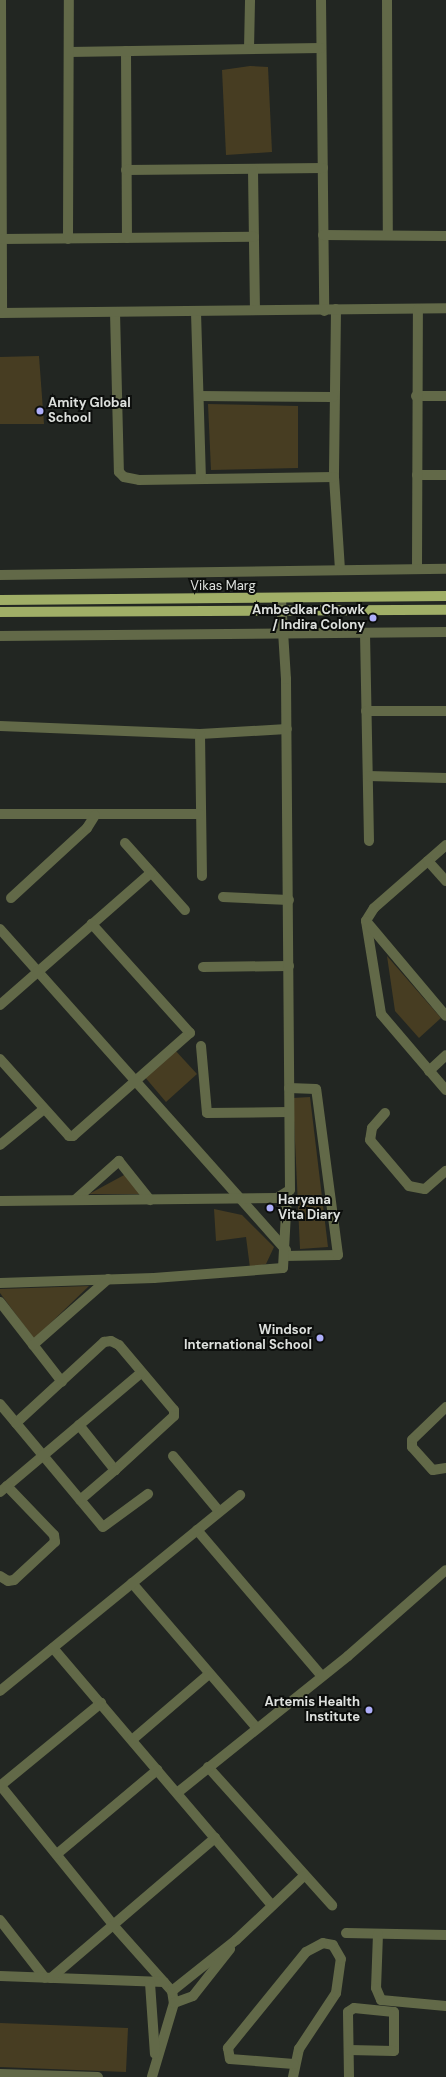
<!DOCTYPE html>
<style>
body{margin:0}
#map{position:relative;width:446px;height:2077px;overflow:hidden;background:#222622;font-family:"DM Sans",sans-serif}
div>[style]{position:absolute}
.green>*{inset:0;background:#473d22}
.minor>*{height:10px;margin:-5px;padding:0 5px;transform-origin:5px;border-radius:5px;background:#626948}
.major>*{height:10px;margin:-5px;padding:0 5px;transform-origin:5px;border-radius:5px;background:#a0ae67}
.dots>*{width:11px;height:11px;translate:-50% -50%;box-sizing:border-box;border:2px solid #0c0e0c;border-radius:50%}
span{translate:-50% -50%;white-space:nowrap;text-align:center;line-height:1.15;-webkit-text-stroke:4px #0c0e0c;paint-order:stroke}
.poi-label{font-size:13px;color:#dde0dd;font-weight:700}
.left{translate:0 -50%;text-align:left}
.right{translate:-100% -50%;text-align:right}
.street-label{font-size:13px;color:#dde0dd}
</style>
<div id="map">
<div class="green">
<div style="clip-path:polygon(250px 66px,268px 67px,272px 152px,226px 155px,222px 70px)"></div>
<div style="clip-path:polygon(39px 356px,44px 424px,0 424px,0 357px)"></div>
<div style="clip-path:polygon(208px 404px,298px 406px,298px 468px,211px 470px)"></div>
<div style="clip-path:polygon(387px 956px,441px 1018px,419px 1038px,395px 1011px)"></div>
<div style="clip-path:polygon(174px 1049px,197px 1074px,166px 1102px,144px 1076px)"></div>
<div style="clip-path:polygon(310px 1097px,328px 1247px,300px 1249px,293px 1098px)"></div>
<div style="clip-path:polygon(126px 1174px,143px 1194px,89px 1194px)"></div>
<div style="clip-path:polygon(214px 1209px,242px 1215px,274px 1247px,266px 1264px,250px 1268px,246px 1237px,216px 1241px)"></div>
<div style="clip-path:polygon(89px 1286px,34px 1339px,0 1293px,0 1289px)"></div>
<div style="clip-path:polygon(0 2023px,128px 2028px,126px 2072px,0 2067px)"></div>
</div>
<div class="minor">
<div style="left:1px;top:0;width:313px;rotate:89.8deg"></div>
<div style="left:321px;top:0;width:311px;rotate:89.4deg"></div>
<div style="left:387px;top:0;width:235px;rotate:89.8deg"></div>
<div style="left:249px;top:49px;width:49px;rotate:-88.8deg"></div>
<div style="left:126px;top:51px;width:187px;rotate:89.7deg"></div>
<div style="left:69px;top:52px;width:252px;rotate:-0.9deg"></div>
<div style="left:126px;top:170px;width:197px;rotate:-0.6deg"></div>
<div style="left:253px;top:170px;width:140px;rotate:89.2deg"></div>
<div style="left:323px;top:235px;width:123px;rotate:0.5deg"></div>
<div style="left:2px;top:239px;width:252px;rotate:-0.5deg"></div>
<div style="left:68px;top:239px;width:239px;rotate:-89.8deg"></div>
<div style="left:336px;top:309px;width:168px;rotate:90.7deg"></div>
<div style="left:334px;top:477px;width:93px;rotate:86.3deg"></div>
<div style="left:115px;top:312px;width:160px;rotate:88.6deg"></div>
<div style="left:119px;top:472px;width:7px;rotate:45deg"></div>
<div style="left:124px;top:477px;width:15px;rotate:11deg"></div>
<div style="left:139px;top:480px;width:195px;rotate:-0.9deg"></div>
<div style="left:196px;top:312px;width:166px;rotate:88.3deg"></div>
<div style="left:0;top:313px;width:446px;rotate:-0.6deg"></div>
<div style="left:199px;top:396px;width:134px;rotate:0.4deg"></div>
<div style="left:416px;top:396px;width:30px"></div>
<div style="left:417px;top:475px;width:29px"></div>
<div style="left:417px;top:569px;width:260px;rotate:-89.8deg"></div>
<div style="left:0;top:575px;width:446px;rotate:-0.8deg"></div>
<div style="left:365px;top:633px;width:208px;rotate:88.9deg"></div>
<div style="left:0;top:636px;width:446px;rotate:-0.5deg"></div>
<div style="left:366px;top:711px;width:80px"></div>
<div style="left:0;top:726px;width:200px;rotate:2.3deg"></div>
<div style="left:200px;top:734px;width:87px;rotate:-3.3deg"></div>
<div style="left:200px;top:734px;width:142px;rotate:89.2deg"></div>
<div style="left:368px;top:776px;width:78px;rotate:1.5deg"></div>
<div style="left:0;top:814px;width:200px"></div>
<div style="left:125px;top:843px;width:90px;rotate:48.2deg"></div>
<div style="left:446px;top:845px;width:96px;rotate:138.8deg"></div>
<div style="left:374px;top:908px;width:15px;rotate:122deg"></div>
<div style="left:366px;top:921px;width:94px;rotate:80.8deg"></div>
<div style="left:381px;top:1014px;width:100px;rotate:49.5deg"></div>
<div style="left:428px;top:861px;width:27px;rotate:48deg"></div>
<div style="left:223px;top:897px;width:66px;rotate:2.6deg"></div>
<div style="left:11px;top:898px;width:103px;rotate:-42.6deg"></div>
<div style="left:87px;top:828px;width:15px;rotate:-58deg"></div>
<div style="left:366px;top:921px;width:124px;rotate:49.9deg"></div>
<div style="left:0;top:929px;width:430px;rotate:48.3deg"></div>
<div style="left:203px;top:967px;width:86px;rotate:-0.7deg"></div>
<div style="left:0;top:1005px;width:201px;rotate:-41.2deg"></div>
<div style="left:201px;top:1046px;width:67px;rotate:84.9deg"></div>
<div style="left:207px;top:1113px;width:82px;rotate:-0.7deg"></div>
<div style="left:0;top:1059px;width:103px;rotate:48.1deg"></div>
<div style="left:69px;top:1136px;width:4px"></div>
<div style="left:73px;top:1136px;width:156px;rotate:-41.4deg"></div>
<div style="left:190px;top:1033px;width:147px;rotate:-132deg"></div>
<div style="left:429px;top:1071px;width:23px;rotate:-43deg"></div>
<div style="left:385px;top:1113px;width:20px;rotate:131deg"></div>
<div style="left:372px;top:1128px;width:12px;rotate:99deg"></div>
<div style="left:370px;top:1140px;width:60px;rotate:49.7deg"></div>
<div style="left:409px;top:1186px;width:16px;rotate:11deg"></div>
<div style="left:425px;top:1189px;width:28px;rotate:-41deg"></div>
<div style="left:0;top:1145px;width:57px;rotate:-39.3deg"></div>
<div style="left:75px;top:1200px;width:59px;rotate:-41.6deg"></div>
<div style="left:119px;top:1161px;width:50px;rotate:51.5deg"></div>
<div style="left:0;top:1201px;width:277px;rotate:-0.6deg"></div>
<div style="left:277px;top:1198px;width:15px;rotate:-32deg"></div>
<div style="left:290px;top:1190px;width:511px;rotate:-90.45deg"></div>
<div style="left:286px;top:679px;width:80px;rotate:-93.6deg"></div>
<div style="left:285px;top:1256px;width:53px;rotate:-1.1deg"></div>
<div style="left:338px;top:1255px;width:167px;rotate:-97.5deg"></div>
<div style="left:316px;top:1089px;width:27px;rotate:-178deg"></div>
<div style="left:0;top:1283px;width:154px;rotate:-1.9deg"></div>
<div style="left:154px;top:1278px;width:129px;rotate:-4.4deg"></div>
<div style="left:283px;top:1268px;width:74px;rotate:-86.9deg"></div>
<div style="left:0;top:1302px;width:101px;rotate:52.2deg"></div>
<div style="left:33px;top:1345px;width:100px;rotate:-41.3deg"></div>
<div style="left:0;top:1404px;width:160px;rotate:50.1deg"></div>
<div style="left:103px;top:1527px;width:56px;rotate:-36.3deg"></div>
<div style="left:446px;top:1407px;width:47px;rotate:135.9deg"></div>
<div style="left:412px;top:1440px;width:7px;rotate:90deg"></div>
<div style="left:412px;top:1447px;width:31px;rotate:48deg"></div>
<div style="left:433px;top:1470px;width:13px;rotate:-9deg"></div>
<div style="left:16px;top:1423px;width:120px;rotate:-42.6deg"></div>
<div style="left:104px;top:1342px;width:7px;rotate:-8deg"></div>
<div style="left:111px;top:1341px;width:9px;rotate:27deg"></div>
<div style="left:119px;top:1345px;width:85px;rotate:49.8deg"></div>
<div style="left:174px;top:1410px;width:6px;rotate:90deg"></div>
<div style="left:174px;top:1416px;width:80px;rotate:137.5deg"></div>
<div style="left:79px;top:1425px;width:58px;rotate:51.3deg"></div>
<div style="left:115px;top:1470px;width:46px;rotate:139.4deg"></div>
<div style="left:173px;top:1456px;width:70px;rotate:50.2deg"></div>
<div style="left:0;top:1492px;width:185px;rotate:-40.2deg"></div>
<div style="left:197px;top:1530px;width:191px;rotate:49.5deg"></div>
<div style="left:0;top:1576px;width:9px;rotate:32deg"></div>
<div style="left:8px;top:1581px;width:6px;rotate:-9deg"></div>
<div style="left:14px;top:1580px;width:56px;rotate:-42.8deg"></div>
<div style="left:55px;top:1542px;width:7px;rotate:-98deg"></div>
<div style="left:54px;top:1535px;width:68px;rotate:-133.8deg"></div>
<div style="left:132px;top:1583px;width:190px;rotate:49.3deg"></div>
<div style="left:53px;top:1648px;width:338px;rotate:49.6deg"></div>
<div style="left:0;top:1691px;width:310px;rotate:-39.2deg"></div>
<div style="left:132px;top:1740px;width:101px;rotate:-40.6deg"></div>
<div style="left:208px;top:1767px;width:186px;rotate:48.1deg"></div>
<div style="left:0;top:1785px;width:181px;rotate:51deg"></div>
<div style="left:114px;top:1926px;width:87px;rotate:48.3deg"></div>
<div style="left:172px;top:1991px;width:12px;rotate:81deg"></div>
<div style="left:174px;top:2003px;width:77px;rotate:106.6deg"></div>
<div style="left:0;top:1786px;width:131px;rotate:-39.4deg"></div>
<div style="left:177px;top:1793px;width:219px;rotate:-38.7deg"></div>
<div style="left:348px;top:1656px;width:130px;rotate:-41.3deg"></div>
<div style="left:57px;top:1854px;width:131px;rotate:-40deg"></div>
<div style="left:0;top:1920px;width:73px;rotate:52.2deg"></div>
<div style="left:346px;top:1933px;width:100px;rotate:1.1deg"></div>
<div style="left:378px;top:1934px;width:54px;rotate:92.1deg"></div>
<div style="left:376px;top:1988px;width:13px;rotate:67deg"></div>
<div style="left:381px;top:2000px;width:65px;rotate:5.3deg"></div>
<div style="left:0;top:1976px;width:164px;rotate:2.1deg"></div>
<div style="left:51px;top:1978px;width:216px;rotate:-40.5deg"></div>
<div style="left:150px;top:1983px;width:71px;rotate:86deg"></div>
<div style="left:172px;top:1991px;width:82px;rotate:-38.6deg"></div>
<div style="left:236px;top:1940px;width:93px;rotate:-43.3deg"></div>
<div style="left:174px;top:2003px;width:20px;rotate:-20deg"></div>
<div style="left:193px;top:1996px;width:60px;rotate:-51.8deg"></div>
<div style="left:0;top:2074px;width:98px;rotate:1.8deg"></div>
<div style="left:293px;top:2077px;width:29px;rotate:-78deg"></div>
<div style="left:299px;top:2049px;width:67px;rotate:-56.5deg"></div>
<div style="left:336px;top:1993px;width:34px;rotate:-82deg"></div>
<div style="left:341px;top:1959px;width:16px;rotate:-120deg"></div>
<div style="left:333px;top:1945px;width:10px;rotate:-169deg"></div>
<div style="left:323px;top:1943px;width:19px;rotate:152deg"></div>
<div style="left:306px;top:1952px;width:124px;rotate:129.1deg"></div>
<div style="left:228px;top:2048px;width:11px;rotate:80deg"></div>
<div style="left:230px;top:2059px;width:64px;rotate:4.5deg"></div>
<div style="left:349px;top:2077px;width:65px;rotate:-90.9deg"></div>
<div style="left:348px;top:2012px;width:7px;rotate:-34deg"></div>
<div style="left:354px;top:2008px;width:40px;rotate:5.7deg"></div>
<div style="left:394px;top:2012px;width:39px;rotate:90deg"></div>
<div style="left:394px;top:2051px;width:45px;rotate:-178.7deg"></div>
</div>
<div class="major">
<div style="left:0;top:600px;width:446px;rotate:-0.5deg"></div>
<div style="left:0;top:612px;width:446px;rotate:-0.3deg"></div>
</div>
<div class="dots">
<div style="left:40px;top:411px;background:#aeaefa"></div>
<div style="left:373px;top:618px;background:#aeaefa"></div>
<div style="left:270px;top:1208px;background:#aeaefa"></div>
<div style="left:320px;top:1338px;background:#aeaefa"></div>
<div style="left:369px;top:1710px;background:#aeaefa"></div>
</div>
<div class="poi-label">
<span class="left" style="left:48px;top:411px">Amity Global<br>School</span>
<span class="right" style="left:365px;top:618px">Ambedkar Chowk<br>/ Indira Colony</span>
<span class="left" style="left:278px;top:1208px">Haryana<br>Vita Diary</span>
<span class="right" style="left:312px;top:1338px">Windsor<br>International School</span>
<span class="right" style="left:360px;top:1710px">Artemis Health<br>Institute</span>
</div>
<div class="street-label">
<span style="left:223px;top:586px">Vikas Marg</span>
</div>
</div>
